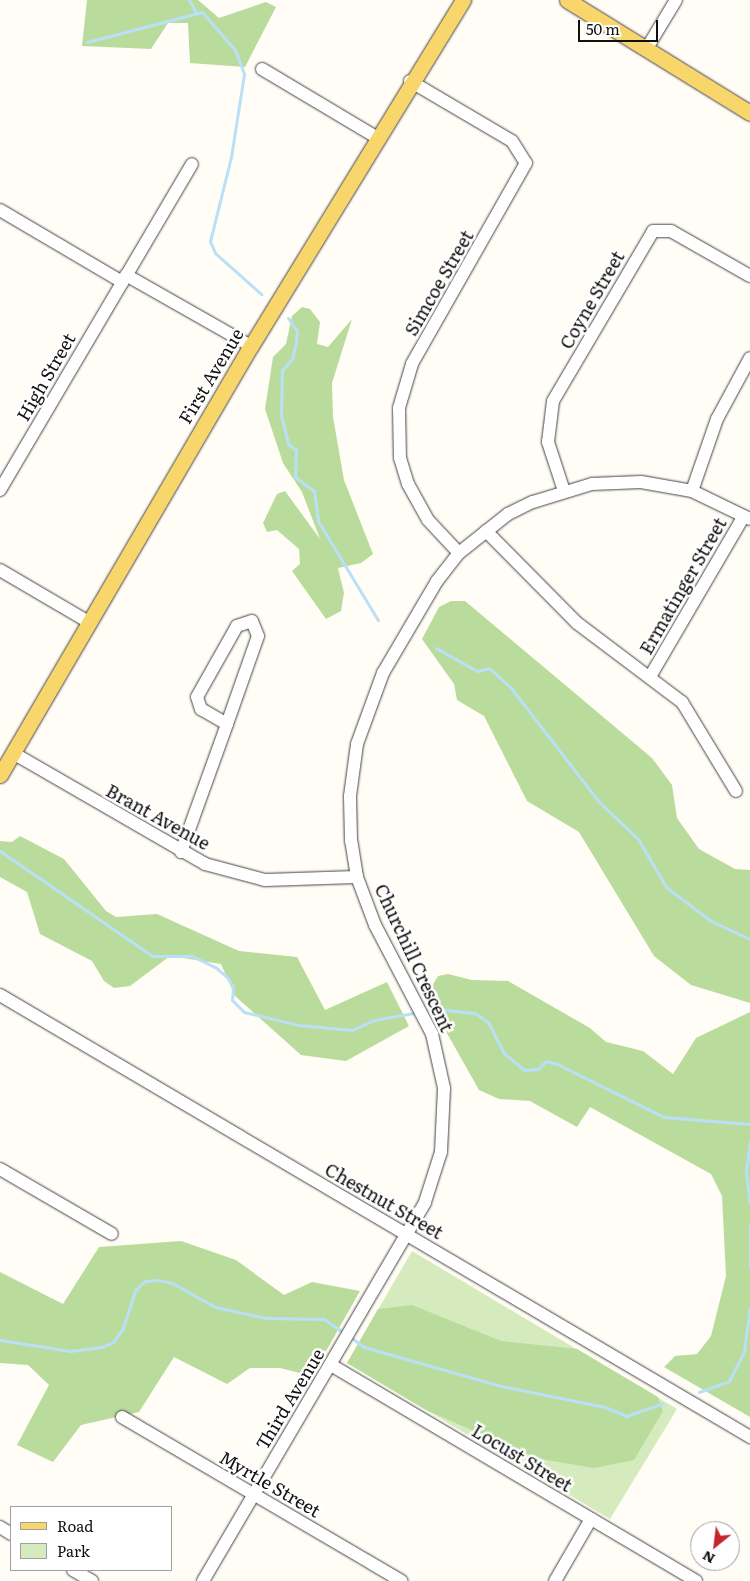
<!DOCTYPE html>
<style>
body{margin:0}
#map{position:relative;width:750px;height:1581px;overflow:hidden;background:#fffdf5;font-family:Literata,serif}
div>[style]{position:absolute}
.green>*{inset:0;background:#d5ebbd}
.forest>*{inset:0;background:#b9dc9c}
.stream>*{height:3px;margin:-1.5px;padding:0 1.5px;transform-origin:1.5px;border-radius:1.5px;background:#b9e0f7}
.roads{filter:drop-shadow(0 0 1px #444) drop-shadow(0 0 1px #444)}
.minor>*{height:12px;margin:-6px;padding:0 6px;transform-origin:6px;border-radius:6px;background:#fff}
.major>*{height:15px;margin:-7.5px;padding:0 7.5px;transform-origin:7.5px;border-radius:7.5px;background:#f9d66b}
span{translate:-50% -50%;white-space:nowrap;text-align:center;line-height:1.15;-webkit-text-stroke:5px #fff;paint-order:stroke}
.street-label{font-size:18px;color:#111}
.legend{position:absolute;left:10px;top:1506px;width:162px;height:65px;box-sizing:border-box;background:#fff;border:1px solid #a0a0a0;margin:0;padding:6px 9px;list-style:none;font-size:15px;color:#111}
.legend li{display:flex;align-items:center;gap:10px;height:25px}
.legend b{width:25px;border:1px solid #a0a0a0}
.north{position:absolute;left:690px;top:1521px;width:50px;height:50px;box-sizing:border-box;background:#fff;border:1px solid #a0a0a0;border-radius:50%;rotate:209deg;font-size:14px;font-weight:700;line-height:20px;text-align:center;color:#111}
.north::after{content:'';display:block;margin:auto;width:18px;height:22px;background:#c4262e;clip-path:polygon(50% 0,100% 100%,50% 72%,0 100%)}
.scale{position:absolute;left:578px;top:20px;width:80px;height:22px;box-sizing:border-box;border:2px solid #111;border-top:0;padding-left:6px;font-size:15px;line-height:18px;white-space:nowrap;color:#111;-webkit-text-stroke:4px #fff;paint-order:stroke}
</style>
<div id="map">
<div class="green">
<div style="clip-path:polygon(412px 1251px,677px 1409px,610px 1519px,347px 1363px)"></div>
</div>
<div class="forest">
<div style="clip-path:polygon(87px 0,198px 0,219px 18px,266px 2px,276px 7px,245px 67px,190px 63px,188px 23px,168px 23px,151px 49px,82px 46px)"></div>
<div style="clip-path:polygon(302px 307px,310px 309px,320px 322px,317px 344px,328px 347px,352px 319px,332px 383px,333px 417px,344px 480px,373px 554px,361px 563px,338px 568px,344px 593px,341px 611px,326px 619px,292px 571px,300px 564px,299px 549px,277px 530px,267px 532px,263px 523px,277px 494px,285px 491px,320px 539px,302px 492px,283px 463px,265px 409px,273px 357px,286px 344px,292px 316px)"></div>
<div style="clip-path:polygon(451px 601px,465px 601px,652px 758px,672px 785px,677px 818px,699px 849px,735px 869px,750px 870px,750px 1003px,691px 985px,654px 956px,579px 832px,527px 801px,484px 716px,457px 700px,454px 684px,422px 639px,439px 607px)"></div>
<div style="clip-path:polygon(20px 836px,64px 859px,106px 911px,116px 917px,157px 914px,239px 951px,297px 957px,325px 1010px,387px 982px,409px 1026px,346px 1061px,301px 1055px,235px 996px,221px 964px,170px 956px,130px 986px,114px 988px,104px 981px,92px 961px,40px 934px,27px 892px,0 877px,0 841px,12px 842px)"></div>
<div style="clip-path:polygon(448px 974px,472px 980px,508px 981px,590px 1028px,606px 1042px,643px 1051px,673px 1074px,696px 1038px,750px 1012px,750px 1417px,664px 1367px,675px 1356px,697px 1354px,711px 1336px,726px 1276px,722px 1196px,711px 1174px,590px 1107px,577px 1127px,530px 1101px,499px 1099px,479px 1090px,426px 996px,438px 976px)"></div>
<div style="clip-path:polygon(181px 1241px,236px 1260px,284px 1295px,312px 1282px,360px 1291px,312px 1376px,280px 1368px,250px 1368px,227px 1384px,174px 1357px,139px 1412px,81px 1425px,53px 1462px,17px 1445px,49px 1385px,28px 1365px,0 1363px,0 1272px,63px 1304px,99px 1247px)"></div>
<div style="clip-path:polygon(412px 1305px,501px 1341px,577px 1349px,658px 1397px,663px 1411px,634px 1460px,594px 1468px,535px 1458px,426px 1410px,347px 1363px,378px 1309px)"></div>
</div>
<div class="stream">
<div style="left:189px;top:0;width:14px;rotate:60deg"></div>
<div style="left:87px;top:42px;width:119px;rotate:-14.6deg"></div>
<div style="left:202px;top:12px;width:50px;rotate:49deg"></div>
<div style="left:235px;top:50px;width:26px;rotate:69deg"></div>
<div style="left:244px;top:74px;width:84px;rotate:98.9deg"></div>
<div style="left:231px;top:157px;width:87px;rotate:104deg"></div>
<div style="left:210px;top:241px;width:13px;rotate:67deg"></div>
<div style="left:215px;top:253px;width:62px;rotate:41.7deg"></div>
<div style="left:288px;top:318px;width:16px;rotate:55deg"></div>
<div style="left:297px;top:331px;width:11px;rotate:95deg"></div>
<div style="left:296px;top:342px;width:17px;rotate:103deg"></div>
<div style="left:292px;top:359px;width:15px;rotate:132deg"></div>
<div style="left:282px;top:370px;width:45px;rotate:91.3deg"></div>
<div style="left:281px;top:415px;width:30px;rotate:76deg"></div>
<div style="left:288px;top:444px;width:10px;rotate:37deg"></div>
<div style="left:296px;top:450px;width:27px;rotate:92deg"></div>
<div style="left:295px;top:477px;width:24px;rotate:36deg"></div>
<div style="left:314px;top:491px;width:30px;rotate:82deg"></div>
<div style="left:318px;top:521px;width:116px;rotate:58.8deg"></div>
<div style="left:436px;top:648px;width:47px;rotate:29.3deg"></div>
<div style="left:477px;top:671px;width:12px;rotate:-14deg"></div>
<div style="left:489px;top:668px;width:30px;rotate:42deg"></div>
<div style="left:511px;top:688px;width:144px;rotate:52.3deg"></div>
<div style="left:599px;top:802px;width:54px;rotate:43.5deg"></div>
<div style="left:638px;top:839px;width:56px;rotate:59.7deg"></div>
<div style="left:666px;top:887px;width:56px;rotate:37.1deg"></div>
<div style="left:711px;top:921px;width:43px;rotate:24.8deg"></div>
<div style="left:0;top:851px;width:185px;rotate:34.6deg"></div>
<div style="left:152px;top:956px;width:40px"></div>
<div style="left:192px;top:956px;width:25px;rotate:26deg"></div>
<div style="left:215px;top:967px;width:17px;rotate:40deg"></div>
<div style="left:228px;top:978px;width:10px;rotate:61deg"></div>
<div style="left:233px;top:987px;width:13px;rotate:94deg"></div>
<div style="left:232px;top:1000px;width:17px;rotate:45deg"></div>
<div style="left:244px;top:1012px;width:57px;rotate:13.3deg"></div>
<div style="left:299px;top:1025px;width:53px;rotate:5.4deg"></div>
<div style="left:352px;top:1030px;width:24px;rotate:-24deg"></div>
<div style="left:374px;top:1020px;width:39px;rotate:-10deg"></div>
<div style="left:436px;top:1009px;width:39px;rotate:6deg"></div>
<div style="left:475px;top:1013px;width:16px;rotate:35deg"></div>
<div style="left:488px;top:1022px;width:35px;rotate:63deg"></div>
<div style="left:504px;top:1053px;width:26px;rotate:40deg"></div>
<div style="left:524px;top:1070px;width:14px;rotate:-4deg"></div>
<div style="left:538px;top:1069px;width:11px;rotate:-45deg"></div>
<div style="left:546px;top:1061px;width:11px;rotate:15deg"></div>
<div style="left:557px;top:1064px;width:119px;rotate:26.4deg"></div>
<div style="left:664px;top:1117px;width:86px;rotate:4.7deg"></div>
<div style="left:750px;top:1142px;width:30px;rotate:98deg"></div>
<div style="left:746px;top:1172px;width:31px;rotate:83deg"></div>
<div style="left:750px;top:1225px;width:42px;rotate:90deg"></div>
<div style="left:349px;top:1336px;width:19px;rotate:36deg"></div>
<div style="left:364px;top:1347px;width:142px;rotate:15.9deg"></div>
<div style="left:501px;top:1386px;width:106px;rotate:11.4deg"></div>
<div style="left:605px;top:1407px;width:23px;rotate:23deg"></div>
<div style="left:626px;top:1416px;width:39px;rotate:-19deg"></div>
<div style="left:0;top:1340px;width:71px;rotate:8.9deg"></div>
<div style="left:70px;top:1351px;width:32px;rotate:-7deg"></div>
<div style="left:102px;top:1347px;width:12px;rotate:-24deg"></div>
<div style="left:113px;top:1342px;width:17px;rotate:-54deg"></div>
<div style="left:123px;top:1328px;width:40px;rotate:-72deg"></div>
<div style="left:135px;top:1290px;width:13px;rotate:-42deg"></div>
<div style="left:145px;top:1281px;width:12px;rotate:-5deg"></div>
<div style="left:157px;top:1280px;width:15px;rotate:11deg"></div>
<div style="left:172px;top:1283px;width:49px;rotate:29.2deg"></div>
<div style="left:215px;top:1307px;width:52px;rotate:12.2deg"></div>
<div style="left:266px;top:1318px;width:58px;rotate:1deg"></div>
<div style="left:324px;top:1319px;width:24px;rotate:35deg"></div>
<div style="left:699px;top:1392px;width:32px;rotate:-20deg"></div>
<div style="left:729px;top:1381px;width:34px;rotate:-63deg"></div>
<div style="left:744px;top:1351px;width:44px;rotate:-82.2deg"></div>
</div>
<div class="roads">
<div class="minor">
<div style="left:647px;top:48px;width:56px;rotate:-58.9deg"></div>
<div style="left:262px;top:69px;width:133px;rotate:30.8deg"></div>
<div style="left:410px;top:81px;width:118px;rotate:30.5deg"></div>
<div style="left:512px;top:141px;width:26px;rotate:58deg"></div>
<div style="left:526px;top:163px;width:231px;rotate:119.6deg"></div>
<div style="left:412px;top:364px;width:46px;rotate:106.5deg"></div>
<div style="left:399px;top:408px;width:50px;rotate:88.9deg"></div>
<div style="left:400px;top:458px;width:27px;rotate:73deg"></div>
<div style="left:408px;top:484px;width:41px;rotate:60.9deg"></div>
<div style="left:428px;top:520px;width:45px;rotate:46.8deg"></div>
<div style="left:0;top:210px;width:142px;rotate:30.5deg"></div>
<div style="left:126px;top:275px;width:144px;rotate:29.6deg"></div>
<div style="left:0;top:490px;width:378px;rotate:-59.5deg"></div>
<div style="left:564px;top:491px;width:52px;rotate:-108.1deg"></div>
<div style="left:548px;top:442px;width:41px;rotate:-83deg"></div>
<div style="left:553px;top:401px;width:197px;rotate:-59.5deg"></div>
<div style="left:653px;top:231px;width:18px"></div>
<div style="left:671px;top:231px;width:91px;rotate:29.7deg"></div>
<div style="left:692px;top:491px;width:76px;rotate:-70.9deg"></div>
<div style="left:717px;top:419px;width:69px;rotate:-61.6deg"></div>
<div style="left:486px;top:531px;width:129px;rotate:45.3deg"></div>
<div style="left:577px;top:623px;width:131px;rotate:37deg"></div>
<div style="left:682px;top:702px;width:104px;rotate:58.8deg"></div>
<div style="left:0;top:570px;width:101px;rotate:30.4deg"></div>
<div style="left:651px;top:675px;width:184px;rotate:-59.7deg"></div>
<div style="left:13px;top:753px;width:222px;rotate:30deg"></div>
<div style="left:205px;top:864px;width:62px;rotate:14.9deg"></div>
<div style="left:265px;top:880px;width:92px;rotate:-1.9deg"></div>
<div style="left:181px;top:852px;width:136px;rotate:-70.2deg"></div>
<div style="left:227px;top:724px;width:93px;rotate:-70.6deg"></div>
<div style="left:258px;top:636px;width:16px;rotate:-112deg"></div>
<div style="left:252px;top:621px;width:16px;rotate:162deg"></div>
<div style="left:237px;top:626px;width:81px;rotate:119.4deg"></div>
<div style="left:197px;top:697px;width:13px;rotate:72deg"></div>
<div style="left:201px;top:709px;width:30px;rotate:30deg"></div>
<div style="left:0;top:995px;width:871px;rotate:30.51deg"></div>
<div style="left:0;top:1169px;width:129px;rotate:30.1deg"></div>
<div style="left:331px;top:1365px;width:424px;rotate:30.6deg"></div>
<div style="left:122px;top:1417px;width:324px;rotate:30.4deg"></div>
<div style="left:0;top:1527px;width:13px;rotate:32deg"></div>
<div style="left:73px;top:1570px;width:22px;rotate:30deg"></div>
<div style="left:203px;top:1581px;width:439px;rotate:-59.6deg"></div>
<div style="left:425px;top:1202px;width:52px;rotate:-72.3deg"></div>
<div style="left:441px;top:1152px;width:64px;rotate:-87.3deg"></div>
<div style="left:444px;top:1088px;width:55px;rotate:-102.5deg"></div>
<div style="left:432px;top:1034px;width:123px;rotate:-117.6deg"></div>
<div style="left:375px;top:925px;width:51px;rotate:-110.6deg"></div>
<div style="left:357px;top:877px;width:36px;rotate:-99deg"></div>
<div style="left:351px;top:841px;width:45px;rotate:-91.3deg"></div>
<div style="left:350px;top:796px;width:52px;rotate:-82.3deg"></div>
<div style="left:357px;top:744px;width:76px;rotate:-69.9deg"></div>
<div style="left:383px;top:673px;width:107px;rotate:-59.6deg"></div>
<div style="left:437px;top:581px;width:36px;rotate:-52deg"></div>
<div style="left:459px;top:553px;width:63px;rotate:-38.5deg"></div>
<div style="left:508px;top:514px;width:28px;rotate:-26deg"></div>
<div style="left:533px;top:502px;width:62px;rotate:-17deg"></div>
<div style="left:592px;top:484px;width:49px;rotate:-2.3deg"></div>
<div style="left:641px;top:482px;width:52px;rotate:10deg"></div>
<div style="left:692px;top:491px;width:64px;rotate:25.8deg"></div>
<div style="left:555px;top:1581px;width:72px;rotate:-59.9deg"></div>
</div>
<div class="major">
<div style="left:567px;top:0;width:215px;rotate:31.7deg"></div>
<div style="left:0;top:775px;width:497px;rotate:-59.7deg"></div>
<div style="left:251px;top:346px;width:406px;rotate:-58.5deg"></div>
</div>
</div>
<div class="street-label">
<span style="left:439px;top:283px;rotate:-60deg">Simcoe Street</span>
<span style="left:592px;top:300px;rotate:-60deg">Coyne Street</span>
<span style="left:211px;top:376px;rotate:-59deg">First Avenue</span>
<span style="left:46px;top:377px;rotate:-60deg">High Street</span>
<span style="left:683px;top:586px;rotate:-60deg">Ermatinger Street</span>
<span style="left:158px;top:817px;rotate:29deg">Brant Avenue</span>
<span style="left:414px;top:958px;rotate:65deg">Churchill Crescent</span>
<span style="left:384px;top:1201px;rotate:30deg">Chestnut Street</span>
<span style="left:290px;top:1399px;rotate:-59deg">Third Avenue</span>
<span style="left:522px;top:1458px;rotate:31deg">Locust Street</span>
<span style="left:270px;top:1484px;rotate:30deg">Myrtle Street</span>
</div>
<ul class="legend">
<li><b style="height:6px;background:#f9d66b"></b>Road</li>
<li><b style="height:14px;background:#d5ebbd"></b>Park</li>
</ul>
<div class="north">N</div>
<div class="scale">50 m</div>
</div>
